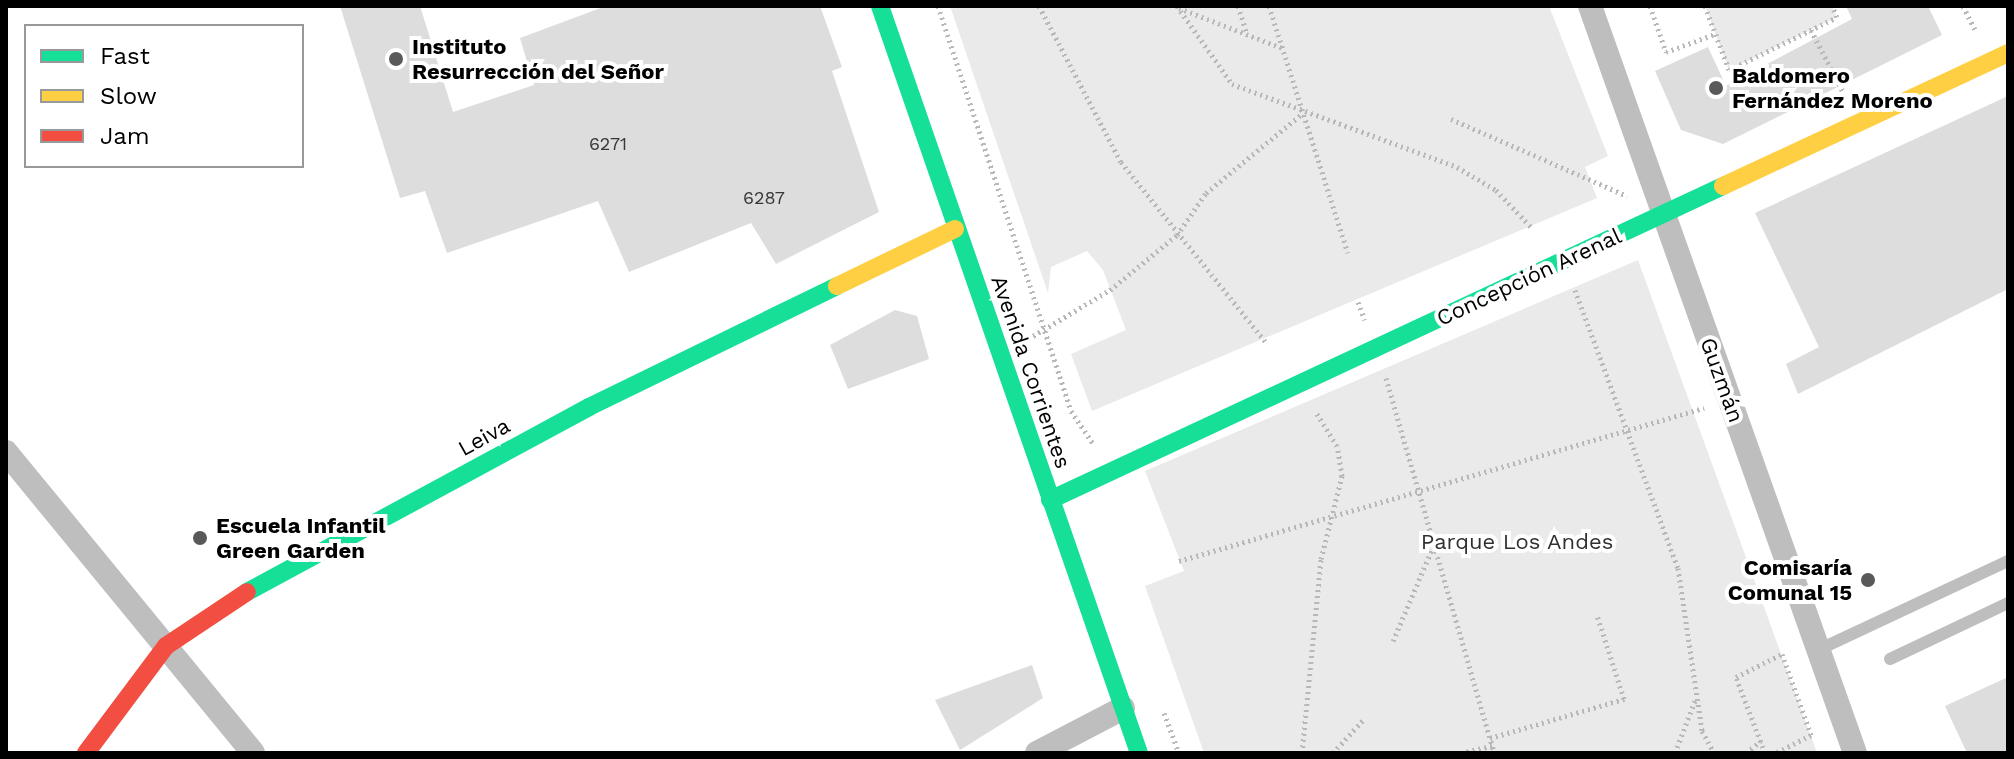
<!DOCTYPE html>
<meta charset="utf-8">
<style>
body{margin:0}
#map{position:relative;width:2014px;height:759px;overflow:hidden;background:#fff;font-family:"Work Sans",sans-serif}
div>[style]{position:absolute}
.green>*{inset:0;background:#eaeaea}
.building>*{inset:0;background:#ddd}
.path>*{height:5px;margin-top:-2.5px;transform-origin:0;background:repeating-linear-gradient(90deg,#b8b8b8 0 2px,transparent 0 6px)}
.lane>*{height:12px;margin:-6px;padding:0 6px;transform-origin:6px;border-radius:6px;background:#bebebe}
.street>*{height:24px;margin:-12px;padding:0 12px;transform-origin:12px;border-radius:12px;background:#bebebe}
.fast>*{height:18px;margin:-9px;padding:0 9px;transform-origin:9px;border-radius:9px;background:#16e098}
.slow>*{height:18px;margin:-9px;padding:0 9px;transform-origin:9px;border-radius:9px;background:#ffcf43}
.jam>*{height:18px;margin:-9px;padding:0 9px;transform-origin:9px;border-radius:9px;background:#f24e42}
.dots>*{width:22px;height:22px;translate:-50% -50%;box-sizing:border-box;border:4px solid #fff;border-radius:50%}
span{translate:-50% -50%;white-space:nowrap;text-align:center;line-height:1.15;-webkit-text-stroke:8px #fff;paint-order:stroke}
.number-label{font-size:18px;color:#373737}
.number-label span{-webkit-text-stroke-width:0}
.poi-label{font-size:22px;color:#000;font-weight:700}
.left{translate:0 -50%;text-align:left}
.right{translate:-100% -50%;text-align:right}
.street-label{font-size:22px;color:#000}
.park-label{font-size:22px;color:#303030}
.frame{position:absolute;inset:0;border:8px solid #000;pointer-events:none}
.legend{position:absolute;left:24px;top:24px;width:280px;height:144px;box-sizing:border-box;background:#fff;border:2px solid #999;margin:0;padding:10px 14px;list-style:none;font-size:24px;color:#000}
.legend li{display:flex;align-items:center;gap:16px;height:40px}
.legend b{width:40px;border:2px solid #999}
</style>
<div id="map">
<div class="green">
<div style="clip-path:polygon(950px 6px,1549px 6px,1608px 156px,1585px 167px,1597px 198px,1092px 411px,1071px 354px,1126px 330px,1103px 270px,1087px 251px,1051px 267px,1048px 293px)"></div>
<div style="clip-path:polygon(1705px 6px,1832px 6px,1837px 17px,1729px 70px)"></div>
<div style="clip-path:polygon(1638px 260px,1817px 753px,1204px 753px,1145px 586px,1184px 571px,1145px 471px)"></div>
</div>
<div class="building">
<div style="clip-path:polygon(340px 6px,420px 6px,453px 112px,534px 85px,520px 38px,606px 6px,820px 6px,842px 67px,832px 71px,879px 212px,776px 264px,751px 223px,629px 272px,598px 201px,447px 253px,425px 191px,400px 198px)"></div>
<div style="clip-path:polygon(1846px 6px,1928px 6px,1942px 35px,1723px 144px,1681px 130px,1655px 71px,1708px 47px,1726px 86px,1852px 19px)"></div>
<div style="clip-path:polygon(2008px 96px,2008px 289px,1798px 394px,1786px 364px,1819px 347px,1755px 213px)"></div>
<div style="clip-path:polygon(895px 310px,917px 316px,929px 359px,848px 389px,830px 345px)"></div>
<div style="clip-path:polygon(1032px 665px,1043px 698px,960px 750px,935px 700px)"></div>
<div style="clip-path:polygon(2008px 677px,2008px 753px,1967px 753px,1945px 706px)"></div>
</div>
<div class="path">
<div style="left:938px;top:6px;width:426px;rotate:71.8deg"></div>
<div style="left:1071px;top:411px;width:41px;rotate:55.9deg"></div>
<div style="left:1039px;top:6px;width:176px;rotate:62.3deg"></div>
<div style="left:1121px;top:162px;width:230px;rotate:51.2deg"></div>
<div style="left:1177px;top:6px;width:95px;rotate:54.8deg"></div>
<div style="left:1232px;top:84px;width:240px;rotate:20.2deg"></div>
<div style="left:1457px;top:167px;width:45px;rotate:30.5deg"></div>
<div style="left:1496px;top:190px;width:51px;rotate:46.6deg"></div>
<div style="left:1238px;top:6px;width:29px;rotate:72deg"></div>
<div style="left:1269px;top:6px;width:259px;rotate:72.3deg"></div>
<div style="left:1650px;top:6px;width:49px;rotate:70.8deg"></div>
<div style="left:1666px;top:52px;width:52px;rotate:-20.2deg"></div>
<div style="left:1705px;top:6px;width:68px;rotate:69.4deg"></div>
<div style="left:1729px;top:70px;width:120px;rotate:-26.1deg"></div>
<div style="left:1837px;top:17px;width:12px;rotate:-114deg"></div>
<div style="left:1963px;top:6px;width:29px;rotate:63deg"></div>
<div style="left:1179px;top:8px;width:110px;rotate:21.2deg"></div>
<div style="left:1811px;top:30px;width:72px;rotate:62.7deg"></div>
<div style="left:1451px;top:119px;width:192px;rotate:23.6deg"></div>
<div style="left:1575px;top:290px;width:296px;rotate:69.7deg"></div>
<div style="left:1678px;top:568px;width:165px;rotate:81.6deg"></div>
<div style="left:1702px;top:731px;width:25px;rotate:61deg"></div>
<div style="left:1358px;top:302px;width:19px;rotate:69deg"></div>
<div style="left:1028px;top:339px;width:96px;rotate:-30.9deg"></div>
<div style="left:1110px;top:290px;width:87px;rotate:-39.4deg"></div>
<div style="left:1177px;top:235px;width:51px;rotate:-55.4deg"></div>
<div style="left:1206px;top:193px;width:124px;rotate:-39.5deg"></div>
<div style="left:1386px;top:378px;width:390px;rotate:73.9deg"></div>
<div style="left:1179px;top:561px;width:547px;rotate:-16.25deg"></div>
<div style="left:1393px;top:641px;width:104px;rotate:-66.9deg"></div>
<div style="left:1164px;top:713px;width:43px;rotate:69.4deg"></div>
<div style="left:1490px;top:738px;width:140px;rotate:-16.2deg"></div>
<div style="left:1624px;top:699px;width:88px;rotate:-107.8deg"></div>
<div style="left:1302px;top:753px;width:195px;rotate:-84.4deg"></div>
<div style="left:1321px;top:559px;width:86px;rotate:-75.8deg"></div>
<div style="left:1342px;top:476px;width:30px;rotate:-99deg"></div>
<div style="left:1337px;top:446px;width:39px;rotate:-122deg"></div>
<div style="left:1333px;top:753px;width:45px;rotate:-47.7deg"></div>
<div style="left:1461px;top:753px;width:32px;rotate:-13deg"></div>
<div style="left:1675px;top:753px;width:59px;rotate:-69.1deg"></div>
<div style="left:1746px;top:753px;width:19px;rotate:-39deg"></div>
<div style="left:1765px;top:753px;width:81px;rotate:-110.9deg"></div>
<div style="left:1736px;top:677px;width:51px;rotate:-26.6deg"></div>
<div style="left:1782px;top:654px;width:86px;rotate:70.3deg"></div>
<div style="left:1811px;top:735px;width:39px;rotate:153deg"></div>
</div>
<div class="lane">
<div style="left:1818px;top:650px;width:210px;rotate:-25.1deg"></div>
<div style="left:1890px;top:659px;width:131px;rotate:-25.4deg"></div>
</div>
<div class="street">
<div style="left:1590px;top:6px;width:793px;rotate:70.47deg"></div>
<div style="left:6px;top:452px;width:389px;rotate:50.6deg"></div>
<div style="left:1037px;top:753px;width:97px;rotate:-27.6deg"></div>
</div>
<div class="fast">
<div style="left:880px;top:6px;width:791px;rotate:70.88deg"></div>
<div style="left:1050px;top:500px;width:743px;rotate:-25.01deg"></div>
<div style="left:247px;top:592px;width:389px;rotate:-28.4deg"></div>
<div style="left:589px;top:407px;width:276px;rotate:-26deg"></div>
</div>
<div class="slow">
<div style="left:1723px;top:186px;width:315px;rotate:-25deg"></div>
<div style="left:837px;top:286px;width:131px;rotate:-25.8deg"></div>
</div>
<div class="jam">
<div style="left:86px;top:753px;width:134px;rotate:-53.2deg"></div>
<div style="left:166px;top:646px;width:97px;rotate:-33.7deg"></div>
</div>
<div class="dots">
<div style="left:396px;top:59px;background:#595959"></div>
<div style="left:1716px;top:88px;background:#595959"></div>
<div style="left:200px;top:538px;background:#595959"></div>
<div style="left:1868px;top:580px;background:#595959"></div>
</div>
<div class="number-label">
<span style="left:608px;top:144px">6271</span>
<span style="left:764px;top:198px">6287</span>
</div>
<div class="poi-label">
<span class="left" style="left:412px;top:59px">Instituto<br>Resurrección del Señor</span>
<span class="left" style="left:1732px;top:88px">Baldomero<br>Fernández Moreno</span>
<span class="left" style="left:216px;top:538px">Escuela Infantil<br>Green Garden</span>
<span class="right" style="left:1852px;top:580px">Comisaría<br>Comunal 15</span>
</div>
<div class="street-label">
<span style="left:1529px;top:277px;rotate:-25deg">Concepción Arenal</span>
<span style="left:1031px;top:372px;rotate:71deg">Avenida Corrientes</span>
<span style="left:1722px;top:380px;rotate:70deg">Guzmán</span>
<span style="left:484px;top:437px;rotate:-29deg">Leiva</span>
</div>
<div class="park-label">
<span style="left:1517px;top:542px">Parque Los Andes</span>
</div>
<div class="frame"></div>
<ul class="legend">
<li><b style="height:10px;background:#16e098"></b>Fast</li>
<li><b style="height:10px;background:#ffcf43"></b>Slow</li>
<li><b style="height:10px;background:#f24e42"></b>Jam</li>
</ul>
</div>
